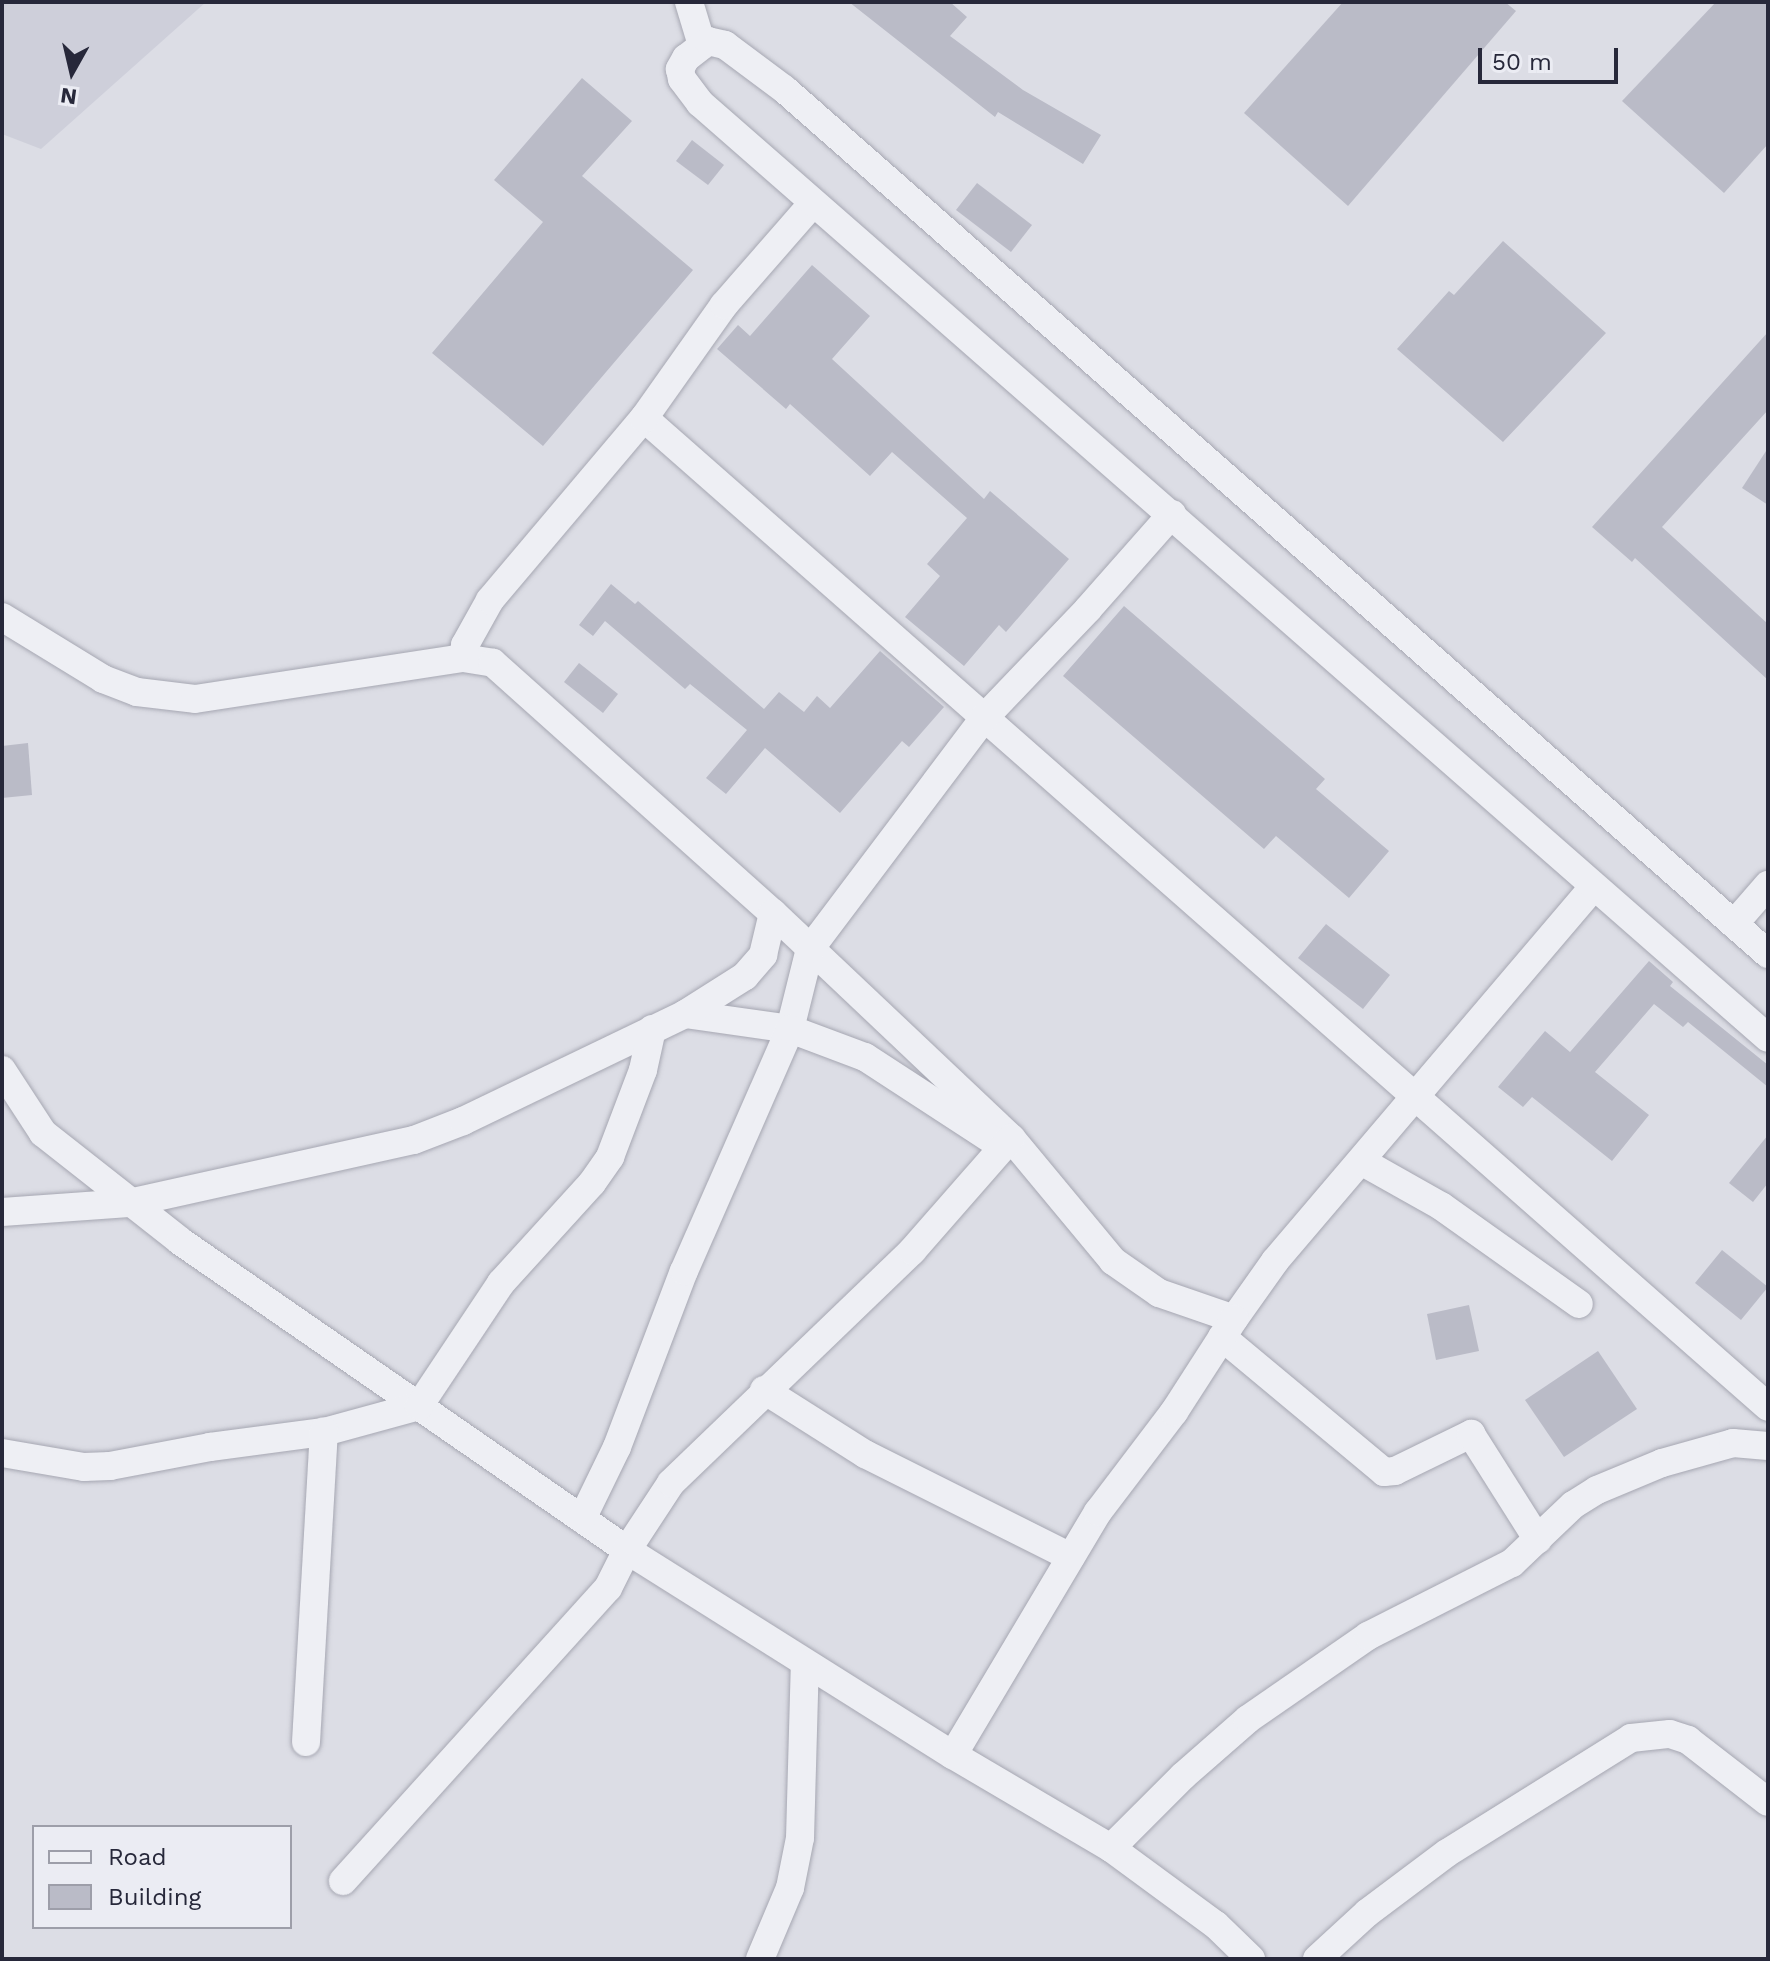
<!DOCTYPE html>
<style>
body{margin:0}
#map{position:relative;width:1770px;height:1961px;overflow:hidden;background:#dcdde5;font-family:"Work Sans",sans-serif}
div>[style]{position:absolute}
.built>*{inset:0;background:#cecfda}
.building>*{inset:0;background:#babbc7}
.roads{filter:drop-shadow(0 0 2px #a6a7b2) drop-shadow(0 0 2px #a6a7b2)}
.minor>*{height:28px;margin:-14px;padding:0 14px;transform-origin:14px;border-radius:14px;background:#eeeff4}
span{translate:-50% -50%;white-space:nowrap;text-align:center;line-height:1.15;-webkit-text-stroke:6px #ebecf3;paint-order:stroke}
.frame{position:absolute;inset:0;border:4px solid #27283a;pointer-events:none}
.legend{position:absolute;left:32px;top:1825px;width:260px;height:104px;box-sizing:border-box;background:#ebecf3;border:2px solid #9d9ea9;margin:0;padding:10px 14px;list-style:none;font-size:24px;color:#27283a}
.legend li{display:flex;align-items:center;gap:16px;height:40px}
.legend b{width:40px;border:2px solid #9d9ea9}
.north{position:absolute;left:32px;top:32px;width:80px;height:80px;-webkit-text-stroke:6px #ebecf3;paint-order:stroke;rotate:188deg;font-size:22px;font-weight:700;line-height:32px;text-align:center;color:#27283a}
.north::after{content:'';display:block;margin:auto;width:28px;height:36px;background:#27283a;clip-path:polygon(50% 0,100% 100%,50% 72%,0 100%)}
.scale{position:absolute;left:1478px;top:48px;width:140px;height:36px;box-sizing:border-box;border:4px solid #27283a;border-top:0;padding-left:10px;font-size:24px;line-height:28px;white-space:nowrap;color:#27283a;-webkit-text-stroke:6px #ebecf3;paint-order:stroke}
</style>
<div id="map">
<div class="built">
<div style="clip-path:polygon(2px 2px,206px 2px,41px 149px,2px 134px)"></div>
</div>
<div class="building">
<div style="clip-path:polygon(849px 2px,950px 2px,967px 17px,950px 36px,1023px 90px,1101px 135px,1083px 164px,998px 112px,995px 117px)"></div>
<div style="clip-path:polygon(1343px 2px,1505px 2px,1516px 11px,1348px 206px,1244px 113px)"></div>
<div style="clip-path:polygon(1716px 2px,1768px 2px,1768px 144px,1724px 193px,1622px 101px)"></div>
<div style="clip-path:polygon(582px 78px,632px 121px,582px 176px,693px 270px,543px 446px,432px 353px,543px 222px,494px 180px)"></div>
<div style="clip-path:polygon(692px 140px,724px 165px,708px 185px,676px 161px)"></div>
<div style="clip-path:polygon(977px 183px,1032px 225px,1011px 252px,956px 210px)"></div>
<div style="clip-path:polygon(1503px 241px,1606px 333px,1503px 442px,1397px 349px,1449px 291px,1454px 295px)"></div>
<div style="clip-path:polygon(812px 265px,870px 316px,832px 359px,984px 499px,990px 491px,1069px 559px,1006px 632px,999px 625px,964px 666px,905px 617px,940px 576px,927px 564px,967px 518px,892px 452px,870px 476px,790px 404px,786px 409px,717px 349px,738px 325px,750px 336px)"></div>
<div style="clip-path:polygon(1768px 332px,1768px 410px,1662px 527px,1768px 624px,1768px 680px,1635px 558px,1632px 562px,1592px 527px)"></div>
<div style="clip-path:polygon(1768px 448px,1768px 505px,1742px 488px)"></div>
<div style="clip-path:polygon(611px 584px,635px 604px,638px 601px,764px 709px,779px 692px,804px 712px,817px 696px,830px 708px,880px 651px,944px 707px,909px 747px,902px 741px,840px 813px,765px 748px,726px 794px,706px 778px,747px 730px,690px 684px,685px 689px,605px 621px,593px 636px,579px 625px)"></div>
<div style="clip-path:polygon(1124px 606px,1325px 779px,1316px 789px,1389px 851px,1349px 898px,1276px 836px,1264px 849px,1063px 676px)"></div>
<div style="clip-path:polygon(579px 663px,618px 694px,603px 713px,564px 682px)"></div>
<div style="clip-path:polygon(28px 743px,32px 795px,2px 798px,2px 746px)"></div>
<div style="clip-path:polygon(1326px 924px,1390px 975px,1363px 1009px,1298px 958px)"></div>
<div style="clip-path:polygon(1649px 961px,1673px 982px,1670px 986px,1768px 1065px,1768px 1087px,1688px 1022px,1683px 1027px,1654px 1004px,1595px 1072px,1649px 1115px,1612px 1161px,1532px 1097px,1523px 1107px,1498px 1087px,1545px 1031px,1570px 1052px)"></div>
<div style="clip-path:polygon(1768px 1135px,1768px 1183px,1753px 1202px,1729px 1183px)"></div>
<div style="clip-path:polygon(1722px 1250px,1768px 1287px,1741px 1320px,1695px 1283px)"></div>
<div style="clip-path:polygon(1469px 1305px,1479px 1351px,1436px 1360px,1427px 1314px)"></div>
<div style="clip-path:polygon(1598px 1351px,1637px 1409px,1564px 1457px,1525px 1400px)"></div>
</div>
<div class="roads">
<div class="minor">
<div style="left:689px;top:2px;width:45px;rotate:73.2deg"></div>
<div style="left:644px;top:418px;width:1497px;rotate:41.34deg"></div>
<div style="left:2px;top:617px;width:119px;rotate:31.5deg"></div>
<div style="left:103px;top:679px;width:36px;rotate:21deg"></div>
<div style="left:137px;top:692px;width:58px;rotate:6.9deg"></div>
<div style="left:195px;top:699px;width:271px;rotate:-8.7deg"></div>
<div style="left:463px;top:658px;width:30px;rotate:9deg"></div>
<div style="left:493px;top:663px;width:375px;rotate:41.8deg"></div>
<div style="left:773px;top:913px;width:328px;rotate:43.4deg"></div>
<div style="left:1011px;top:1138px;width:160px;rotate:50.3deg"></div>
<div style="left:1113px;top:1261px;width:56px;rotate:34.8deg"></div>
<div style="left:1159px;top:1293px;width:79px;rotate:19.1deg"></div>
<div style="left:1234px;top:1319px;width:71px;rotate:-54.7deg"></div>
<div style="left:1275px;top:1261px;width:490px;rotate:-49.6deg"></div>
<div style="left:463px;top:658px;width:13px;rotate:-81deg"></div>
<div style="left:465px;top:645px;width:51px;rotate:-60.9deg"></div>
<div style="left:490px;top:600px;width:238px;rotate:-49.8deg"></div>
<div style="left:644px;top:418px;width:138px;rotate:-54.7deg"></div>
<div style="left:724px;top:305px;width:135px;rotate:-48.9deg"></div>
<div style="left:1734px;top:924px;width:52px;rotate:-48.9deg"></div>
<div style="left:1768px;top:954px;width:1310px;rotate:-138.68deg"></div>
<div style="left:784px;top:89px;width:74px;rotate:-143.3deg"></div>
<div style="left:725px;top:45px;width:17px;rotate:-167deg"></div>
<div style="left:708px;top:41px;width:28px;rotate:142deg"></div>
<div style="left:686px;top:58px;width:13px;rotate:119deg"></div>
<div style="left:680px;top:69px;width:10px;rotate:79deg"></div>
<div style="left:682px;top:79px;width:30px;rotate:53deg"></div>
<div style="left:700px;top:103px;width:1419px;rotate:41.2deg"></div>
<div style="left:685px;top:1014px;width:106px;rotate:8.1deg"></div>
<div style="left:790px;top:1029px;width:82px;rotate:-76deg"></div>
<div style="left:810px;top:949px;width:289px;rotate:-53deg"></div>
<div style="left:984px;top:718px;width:151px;rotate:-46.3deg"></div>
<div style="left:1088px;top:609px;width:127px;rotate:-48.5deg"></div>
<div style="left:2px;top:1070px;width:75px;rotate:56.9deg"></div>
<div style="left:43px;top:1133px;width:174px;rotate:38.2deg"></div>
<div style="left:180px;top:1241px;width:543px;rotate:34.66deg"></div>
<div style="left:627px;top:1550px;width:385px;rotate:32.2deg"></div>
<div style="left:953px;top:1755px;width:183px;rotate:30.5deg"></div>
<div style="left:1111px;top:1848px;width:130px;rotate:36.3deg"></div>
<div style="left:1216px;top:1925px;width:49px;rotate:44.2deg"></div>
<div style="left:1361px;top:1161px;width:92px;rotate:29.4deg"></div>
<div style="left:1441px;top:1206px;width:169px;rotate:35.4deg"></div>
<div style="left:2px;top:1212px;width:127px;rotate:-4.1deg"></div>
<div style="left:129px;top:1203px;width:292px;rotate:-12.5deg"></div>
<div style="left:414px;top:1140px;width:53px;rotate:-21.2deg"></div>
<div style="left:463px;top:1121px;width:246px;rotate:-25.7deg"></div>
<div style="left:685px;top:1014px;width:71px;rotate:-32.3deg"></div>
<div style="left:745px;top:976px;width:28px;rotate:-49deg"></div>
<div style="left:763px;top:955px;width:43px;rotate:-76.6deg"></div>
<div style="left:1222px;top:1337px;width:211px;rotate:39.8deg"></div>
<div style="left:1384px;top:1472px;width:11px;rotate:-5deg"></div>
<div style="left:1395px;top:1471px;width:85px;rotate:-26deg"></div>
<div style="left:1471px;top:1434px;width:125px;rotate:57.7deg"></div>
<div style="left:764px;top:1390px;width:120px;rotate:32.4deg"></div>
<div style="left:865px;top:1454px;width:230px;rotate:26.6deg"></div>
<div style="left:2px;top:1453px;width:83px;rotate:9.7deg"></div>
<div style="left:84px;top:1467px;width:26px;rotate:-2deg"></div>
<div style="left:110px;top:1466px;width:102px;rotate:-10.8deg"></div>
<div style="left:210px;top:1447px;width:115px;rotate:-7.5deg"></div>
<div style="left:324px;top:1432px;width:98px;rotate:-15.3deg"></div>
<div style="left:419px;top:1406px;width:148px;rotate:-56.3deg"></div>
<div style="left:501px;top:1283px;width:135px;rotate:-47.7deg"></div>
<div style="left:592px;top:1183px;width:32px;rotate:-55deg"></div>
<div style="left:610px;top:1157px;width:93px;rotate:-69.2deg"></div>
<div style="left:643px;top:1070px;width:42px;rotate:-77.6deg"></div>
<div style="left:582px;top:1519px;width:80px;rotate:-64.1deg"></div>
<div style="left:617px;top:1447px;width:188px;rotate:-69.2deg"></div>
<div style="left:684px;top:1271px;width:264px;rotate:-66.3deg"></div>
<div style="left:790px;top:1029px;width:80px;rotate:20.5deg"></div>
<div style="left:865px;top:1057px;width:158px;rotate:33.1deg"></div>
<div style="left:306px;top:1742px;width:311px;rotate:-86.7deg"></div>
<div style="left:953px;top:1755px;width:283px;rotate:-59.2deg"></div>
<div style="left:1098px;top:1512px;width:126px;rotate:-52.8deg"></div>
<div style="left:1174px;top:1412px;width:111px;rotate:-57.2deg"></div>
<div style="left:1111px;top:1848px;width:102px;rotate:-45deg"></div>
<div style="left:1183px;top:1776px;width:86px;rotate:-41.2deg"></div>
<div style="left:1248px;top:1719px;width:146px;rotate:-34.7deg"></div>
<div style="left:1368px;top:1636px;width:161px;rotate:-26.9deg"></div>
<div style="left:1512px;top:1563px;width:84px;rotate:-43.6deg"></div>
<div style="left:1573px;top:1505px;width:28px;rotate:-32deg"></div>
<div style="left:1597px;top:1490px;width:70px;rotate:-22.6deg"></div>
<div style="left:1662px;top:1463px;width:74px;rotate:-15.7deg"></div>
<div style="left:1733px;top:1443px;width:35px;rotate:5deg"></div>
<div style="left:343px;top:1881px;width:395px;rotate:-47.9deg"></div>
<div style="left:608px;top:1588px;width:42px;rotate:-63.4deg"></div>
<div style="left:627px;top:1550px;width:80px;rotate:-56.7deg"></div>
<div style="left:671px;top:1483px;width:335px;rotate:-43.9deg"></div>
<div style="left:912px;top:1251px;width:150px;rotate:-48.8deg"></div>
<div style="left:760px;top:1959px;width:77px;rotate:-67.1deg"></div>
<div style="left:790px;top:1888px;width:51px;rotate:-78.7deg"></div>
<div style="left:800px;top:1838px;width:174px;rotate:-88.4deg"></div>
<div style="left:1317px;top:1959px;width:68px;rotate:-42.6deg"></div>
<div style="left:1367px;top:1913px;width:100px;rotate:-36.9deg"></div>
<div style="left:1447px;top:1853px;width:217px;rotate:-32deg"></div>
<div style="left:1631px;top:1738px;width:39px;rotate:-6deg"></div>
<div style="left:1670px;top:1734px;width:19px;rotate:18deg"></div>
<div style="left:1688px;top:1740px;width:101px;rotate:37.8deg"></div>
</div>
</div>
<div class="frame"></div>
<ul class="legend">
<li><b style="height:10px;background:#eeeff4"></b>Road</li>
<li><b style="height:22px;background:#babbc7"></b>Building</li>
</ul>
<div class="north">N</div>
<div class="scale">50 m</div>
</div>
